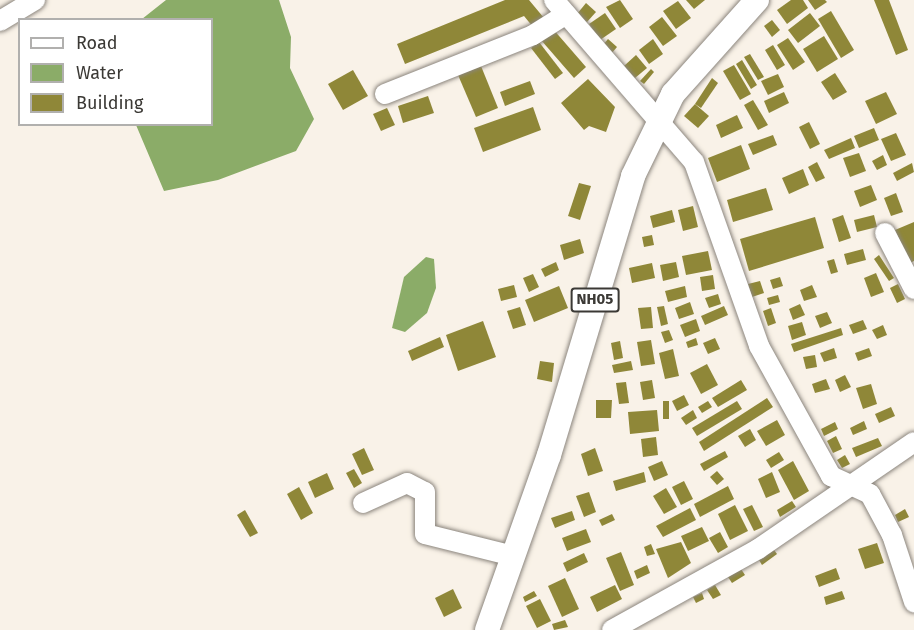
<!DOCTYPE html>
<style>
body{margin:0}
#map{position:relative;width:914px;height:630px;overflow:hidden;background:#f9f2e8;font-family:"Fira Sans",sans-serif}
div>[style]{position:absolute}
.water>*{inset:0;background:#8bac68}
.building>*{inset:0;background:#8f8738}
.roads{filter:drop-shadow(0 0 2px #8b857d) drop-shadow(0 0 2px #8b857d)}
.minor>*{height:20px;margin:-10px;padding:0 10px;transform-origin:10px;border-radius:10px;background:#fff}
.major>*{height:24px;margin:-12px;padding:0 12px;transform-origin:12px;border-radius:12px;background:#fff}
span{translate:-50% -50%;white-space:nowrap;text-align:center;line-height:1.15;-webkit-text-stroke:4.5px #fff;paint-order:stroke}
.shield-label span{padding:2px 4px;background:#fff;border:2px solid;border-radius:4px;-webkit-text-stroke-width:0}
.shield-label{font-size:15px;color:#3b3935;font-weight:700}
.legend{position:absolute;left:18px;top:18px;width:195px;height:108px;box-sizing:border-box;background:#fff;border:2px solid #b1b0ae;margin:0;padding:8px 10px;list-style:none;font-size:18px;color:#3b3935}
.legend li{display:flex;align-items:center;gap:12px;height:30px}
.legend b{width:30px;border:2px solid #b1b0ae}
</style>
<div id="map">
<div class="water">
<div style="clip-path:polygon(166px 0,279px 0,291px 37px,290px 68px,314px 119px,296px 151px,218px 180px,164px 191px,136px 125px,212px 124px,212px 20px,142px 19px)"></div>
<div style="clip-path:polygon(426px 257px,434px 259px,436px 288px,427px 313px,405px 332px,392px 328px,404px 277px)"></div>
</div>
<div class="building">
<div style="clip-path:polygon(505px 0,529px 0,544px 18px,533px 27px,524px 16px,405px 64px,397px 44px)"></div>
<div style="clip-path:polygon(620px 0,633px 19px,620px 28px,606px 7px)"></div>
<div style="clip-path:polygon(686px 0,705px 0,694px 9px)"></div>
<div style="clip-path:polygon(791px 0,803px 0,808px 8px,787px 24px,777px 10px)"></div>
<div style="clip-path:polygon(808px 0,825px 0,827px 2px,815px 10px)"></div>
<div style="clip-path:polygon(874px 0,889px 0,908px 50px,896px 55px)"></div>
<div style="clip-path:polygon(678px 1px,691px 18px,676px 29px,663px 11px)"></div>
<div style="clip-path:polygon(586px 3px,596px 12px,587px 22px,577px 14px)"></div>
<div style="clip-path:polygon(831px 11px,854px 50px,841px 58px,818px 19px)"></div>
<div style="clip-path:polygon(605px 13px,616px 29px,600px 40px,589px 24px)"></div>
<div style="clip-path:polygon(810px 13px,820px 26px,798px 43px,788px 30px)"></div>
<div style="clip-path:polygon(662px 17px,677px 36px,663px 46px,649px 27px)"></div>
<div style="clip-path:polygon(772px 20px,780px 30px,772px 37px,764px 26px)"></div>
<div style="clip-path:polygon(553px 29px,586px 67px,574px 78px,541px 40px)"></div>
<div style="clip-path:polygon(824px 36px,838px 59px,817px 72px,803px 49px)"></div>
<div style="clip-path:polygon(788px 38px,805px 62px,793px 70px,777px 45px)"></div>
<div style="clip-path:polygon(608px 39px,617px 47px,611px 54px,602px 46px)"></div>
<div style="clip-path:polygon(653px 39px,663px 54px,649px 64px,639px 50px)"></div>
<div style="clip-path:polygon(539px 42px,563px 73px,555px 79px,531px 48px)"></div>
<div style="clip-path:polygon(773px 45px,785px 65px,777px 70px,765px 50px)"></div>
<div style="clip-path:polygon(750px 54px,764px 77px,758px 80px,744px 57px)"></div>
<div style="clip-path:polygon(636px 55px,647px 68px,635px 78px,624px 66px)"></div>
<div style="clip-path:polygon(742px 60px,757px 85px,751px 89px,736px 64px)"></div>
<div style="clip-path:polygon(734px 65px,751px 94px,740px 100px,723px 71px)"></div>
<div style="clip-path:polygon(481px 66px,498px 108px,476px 117px,458px 75px)"></div>
<div style="clip-path:polygon(651px 69px,654px 72px,644px 84px,640px 81px)"></div>
<div style="clip-path:polygon(353px 70px,368px 96px,343px 110px,328px 84px)"></div>
<div style="clip-path:polygon(835px 73px,847px 92px,833px 100px,821px 82px)"></div>
<div style="clip-path:polygon(778px 74px,784px 87px,768px 95px,761px 81px)"></div>
<div style="clip-path:polygon(712px 78px,718px 83px,701px 108px,695px 104px)"></div>
<div style="clip-path:polygon(588px 79px,615px 107px,606px 132px,589px 126px,584px 130px,561px 103px)"></div>
<div style="clip-path:polygon(530px 81px,535px 94px,505px 106px,500px 92px)"></div>
<div style="clip-path:polygon(784px 92px,789px 103px,769px 113px,764px 101px)"></div>
<div style="clip-path:polygon(886px 92px,897px 114px,876px 124px,865px 101px)"></div>
<div style="clip-path:polygon(428px 96px,434px 113px,403px 123px,398px 106px)"></div>
<div style="clip-path:polygon(753px 100px,768px 125px,758px 130px,744px 105px)"></div>
<div style="clip-path:polygon(695px 104px,709px 116px,698px 128px,684px 116px)"></div>
<div style="clip-path:polygon(533px 107px,541px 130px,483px 152px,474px 128px)"></div>
<div style="clip-path:polygon(387px 108px,395px 125px,381px 131px,373px 114px)"></div>
<div style="clip-path:polygon(737px 115px,743px 128px,721px 138px,716px 125px)"></div>
<div style="clip-path:polygon(809px 122px,820px 144px,810px 149px,799px 127px)"></div>
<div style="clip-path:polygon(874px 128px,879px 140px,859px 148px,854px 136px)"></div>
<div style="clip-path:polygon(896px 133px,906px 155px,891px 161px,881px 139px)"></div>
<div style="clip-path:polygon(773px 135px,777px 145px,753px 155px,748px 144px)"></div>
<div style="clip-path:polygon(851px 138px,855px 148px,829px 159px,824px 150px)"></div>
<div style="clip-path:polygon(741px 145px,750px 169px,717px 182px,708px 158px)"></div>
<div style="clip-path:polygon(859px 153px,866px 171px,850px 177px,843px 158px)"></div>
<div style="clip-path:polygon(883px 155px,887px 165px,877px 170px,872px 161px)"></div>
<div style="clip-path:polygon(817px 162px,825px 178px,816px 182px,808px 167px)"></div>
<div style="clip-path:polygon(912px 163px,914px 172px,897px 181px,893px 173px)"></div>
<div style="clip-path:polygon(803px 169px,809px 185px,789px 194px,782px 178px)"></div>
<div style="clip-path:polygon(579px 183px,591px 186px,580px 220px,568px 216px)"></div>
<div style="clip-path:polygon(871px 185px,877px 200px,860px 207px,854px 191px)"></div>
<div style="clip-path:polygon(766px 188px,773px 210px,733px 222px,727px 200px)"></div>
<div style="clip-path:polygon(896px 193px,903px 212px,891px 216px,884px 198px)"></div>
<div style="clip-path:polygon(693px 206px,698px 227px,683px 231px,678px 210px)"></div>
<div style="clip-path:polygon(672px 210px,675px 222px,653px 228px,650px 216px)"></div>
<div style="clip-path:polygon(843px 215px,851px 238px,839px 242px,832px 219px)"></div>
<div style="clip-path:polygon(874px 215px,877px 227px,857px 232px,854px 220px)"></div>
<div style="clip-path:polygon(815px 217px,824px 248px,749px 271px,740px 239px)"></div>
<div style="clip-path:polygon(914px 222px,914px 261px,910px 263px,895px 230px)"></div>
<div style="clip-path:polygon(652px 235px,654px 245px,644px 247px,642px 237px)"></div>
<div style="clip-path:polygon(580px 239px,584px 253px,564px 260px,560px 245px)"></div>
<div style="clip-path:polygon(863px 249px,866px 260px,847px 265px,844px 254px)"></div>
<div style="clip-path:polygon(708px 251px,712px 270px,686px 275px,682px 256px)"></div>
<div style="clip-path:polygon(879px 255px,894px 278px,889px 281px,874px 259px)"></div>
<div style="clip-path:polygon(834px 259px,838px 272px,831px 274px,827px 261px)"></div>
<div style="clip-path:polygon(556px 262px,559px 270px,545px 277px,541px 269px)"></div>
<div style="clip-path:polygon(676px 262px,679px 277px,663px 281px,660px 265px)"></div>
<div style="clip-path:polygon(652px 263px,655px 278px,632px 283px,629px 268px)"></div>
<div style="clip-path:polygon(876px 273px,884px 292px,871px 297px,864px 278px)"></div>
<div style="clip-path:polygon(533px 274px,539px 287px,529px 292px,523px 278px)"></div>
<div style="clip-path:polygon(713px 275px,715px 289px,702px 291px,700px 277px)"></div>
<div style="clip-path:polygon(780px 277px,783px 286px,773px 289px,770px 280px)"></div>
<div style="clip-path:polygon(760px 281px,764px 293px,752px 297px,748px 284px)"></div>
<div style="clip-path:polygon(898px 284px,905px 299px,897px 303px,890px 288px)"></div>
<div style="clip-path:polygon(514px 285px,517px 297px,501px 301px,498px 289px)"></div>
<div style="clip-path:polygon(812px 285px,817px 297px,804px 301px,800px 290px)"></div>
<div style="clip-path:polygon(559px 286px,568px 308px,534px 322px,525px 300px)"></div>
<div style="clip-path:polygon(685px 286px,687px 297px,668px 302px,665px 291px)"></div>
<div style="clip-path:polygon(718px 294px,721px 304px,709px 308px,705px 298px)"></div>
<div style="clip-path:polygon(778px 295px,780px 302px,769px 305px,767px 298px)"></div>
<div style="clip-path:polygon(690px 302px,694px 314px,679px 319px,675px 308px)"></div>
<div style="clip-path:polygon(800px 304px,805px 315px,793px 320px,789px 309px)"></div>
<div style="clip-path:polygon(664px 306px,668px 324px,661px 326px,657px 307px)"></div>
<div style="clip-path:polygon(724px 306px,728px 315px,705px 325px,701px 316px)"></div>
<div style="clip-path:polygon(520px 307px,526px 325px,513px 329px,507px 311px)"></div>
<div style="clip-path:polygon(651px 307px,653px 328px,641px 329px,638px 308px)"></div>
<div style="clip-path:polygon(771px 308px,776px 323px,768px 326px,763px 311px)"></div>
<div style="clip-path:polygon(827px 312px,832px 323px,820px 328px,815px 316px)"></div>
<div style="clip-path:polygon(696px 319px,700px 331px,685px 337px,680px 325px)"></div>
<div style="clip-path:polygon(863px 320px,867px 329px,853px 334px,849px 325px)"></div>
<div style="clip-path:polygon(483px 321px,496px 357px,458px 371px,446px 335px)"></div>
<div style="clip-path:polygon(802px 322px,806px 335px,792px 340px,788px 326px)"></div>
<div style="clip-path:polygon(883px 325px,887px 335px,877px 339px,872px 330px)"></div>
<div style="clip-path:polygon(841px 328px,843px 335px,794px 352px,791px 344px)"></div>
<div style="clip-path:polygon(669px 330px,673px 340px,665px 343px,661px 332px)"></div>
<div style="clip-path:polygon(440px 337px,444px 347px,412px 361px,408px 351px)"></div>
<div style="clip-path:polygon(696px 338px,698px 345px,688px 348px,686px 342px)"></div>
<div style="clip-path:polygon(715px 338px,720px 349px,708px 354px,703px 343px)"></div>
<div style="clip-path:polygon(651px 340px,655px 364px,641px 366px,637px 342px)"></div>
<div style="clip-path:polygon(620px 341px,623px 358px,614px 360px,611px 343px)"></div>
<div style="clip-path:polygon(834px 348px,837px 358px,824px 362px,820px 353px)"></div>
<div style="clip-path:polygon(869px 348px,872px 356px,858px 361px,855px 353px)"></div>
<div style="clip-path:polygon(673px 349px,679px 376px,665px 379px,659px 353px)"></div>
<div style="clip-path:polygon(815px 355px,817px 367px,806px 369px,803px 357px)"></div>
<div style="clip-path:polygon(540px 361px,554px 363px,552px 382px,537px 379px)"></div>
<div style="clip-path:polygon(631px 361px,633px 370px,614px 373px,612px 365px)"></div>
<div style="clip-path:polygon(707px 364px,718px 385px,701px 394px,690px 373px)"></div>
<div style="clip-path:polygon(845px 375px,851px 387px,840px 392px,835px 380px)"></div>
<div style="clip-path:polygon(826px 379px,830px 389px,815px 393px,812px 384px)"></div>
<div style="clip-path:polygon(652px 380px,655px 398px,643px 400px,640px 382px)"></div>
<div style="clip-path:polygon(741px 380px,747px 390px,718px 407px,712px 398px)"></div>
<div style="clip-path:polygon(626px 382px,629px 403px,619px 404px,616px 383px)"></div>
<div style="clip-path:polygon(871px 384px,877px 404px,863px 409px,856px 388px)"></div>
<div style="clip-path:polygon(684px 395px,689px 405px,677px 411px,672px 401px)"></div>
<div style="clip-path:polygon(767px 398px,773px 407px,704px 451px,699px 442px)"></div>
<div style="clip-path:polygon(596px 400px,612px 400px,611px 418px,596px 418px)"></div>
<div style="clip-path:polygon(663px 401px,669px 401px,669px 419px,663px 419px)"></div>
<div style="clip-path:polygon(708px 401px,712px 407px,702px 413px,698px 407px)"></div>
<div style="clip-path:polygon(737px 401px,742px 409px,697px 436px,692px 428px)"></div>
<div style="clip-path:polygon(891px 407px,895px 416px,879px 423px,875px 414px)"></div>
<div style="clip-path:polygon(657px 410px,659px 431px,630px 434px,628px 412px)"></div>
<div style="clip-path:polygon(693px 410px,697px 418px,686px 425px,681px 418px)"></div>
<div style="clip-path:polygon(777px 420px,785px 435px,766px 446px,757px 431px)"></div>
<div style="clip-path:polygon(864px 421px,867px 429px,853px 435px,850px 428px)"></div>
<div style="clip-path:polygon(835px 422px,838px 429px,824px 436px,821px 429px)"></div>
<div style="clip-path:polygon(750px 429px,756px 440px,745px 447px,738px 436px)"></div>
<div style="clip-path:polygon(836px 436px,842px 449px,833px 453px,827px 441px)"></div>
<div style="clip-path:polygon(656px 437px,658px 455px,643px 457px,641px 439px)"></div>
<div style="clip-path:polygon(878px 438px,882px 446px,856px 457px,852px 448px)"></div>
<div style="clip-path:polygon(364px 448px,374px 470px,362px 475px,352px 454px)"></div>
<div style="clip-path:polygon(595px 448px,603px 471px,588px 476px,581px 454px)"></div>
<div style="clip-path:polygon(725px 451px,728px 457px,704px 471px,700px 464px)"></div>
<div style="clip-path:polygon(779px 452px,784px 460px,771px 468px,766px 460px)"></div>
<div style="clip-path:polygon(845px 455px,850px 464px,842px 468px,837px 460px)"></div>
<div style="clip-path:polygon(662px 461px,668px 475px,654px 481px,648px 467px)"></div>
<div style="clip-path:polygon(793px 461px,809px 491px,794px 500px,778px 470px)"></div>
<div style="clip-path:polygon(354px 469px,362px 483px,354px 488px,346px 473px)"></div>
<div style="clip-path:polygon(717px 471px,724px 479px,717px 485px,710px 477px)"></div>
<div style="clip-path:polygon(644px 472px,646px 482px,616px 491px,613px 481px)"></div>
<div style="clip-path:polygon(772px 472px,780px 492px,766px 498px,758px 479px)"></div>
<div style="clip-path:polygon(327px 473px,334px 489px,315px 498px,308px 482px)"></div>
<div style="clip-path:polygon(684px 481px,693px 499px,681px 505px,672px 487px)"></div>
<div style="clip-path:polygon(728px 486px,734px 499px,700px 517px,694px 504px)"></div>
<div style="clip-path:polygon(299px 487px,313px 513px,301px 520px,287px 494px)"></div>
<div style="clip-path:polygon(666px 488px,677px 507px,664px 514px,653px 496px)"></div>
<div style="clip-path:polygon(589px 492px,596px 512px,584px 517px,576px 496px)"></div>
<div style="clip-path:polygon(792px 501px,796px 507px,780px 517px,777px 510px)"></div>
<div style="clip-path:polygon(735px 505px,748px 531px,730px 540px,718px 514px)"></div>
<div style="clip-path:polygon(752px 505px,763px 527px,754px 531px,743px 509px)"></div>
<div style="clip-path:polygon(690px 508px,696px 520px,663px 537px,656px 526px)"></div>
<div style="clip-path:polygon(905px 509px,909px 517px,898px 522px,895px 515px)"></div>
<div style="clip-path:polygon(245px 510px,258px 533px,250px 537px,237px 515px)"></div>
<div style="clip-path:polygon(572px 511px,575px 520px,555px 528px,551px 518px)"></div>
<div style="clip-path:polygon(612px 514px,615px 520px,602px 526px,599px 520px)"></div>
<div style="clip-path:polygon(702px 527px,709px 541px,688px 551px,681px 536px)"></div>
<div style="clip-path:polygon(586px 529px,591px 542px,567px 551px,562px 538px)"></div>
<div style="clip-path:polygon(720px 532px,728px 547px,718px 553px,709px 538px)"></div>
<div style="clip-path:polygon(681px 542px,691px 563px,668px 578px,656px 549px)"></div>
<div style="clip-path:polygon(877px 543px,884px 563px,865px 569px,858px 549px)"></div>
<div style="clip-path:polygon(651px 544px,655px 554px,647px 556px,644px 547px)"></div>
<div style="clip-path:polygon(774px 550px,777px 554px,762px 565px,759px 560px)"></div>
<div style="clip-path:polygon(621px 552px,634px 585px,620px 591px,606px 558px)"></div>
<div style="clip-path:polygon(584px 553px,588px 562px,567px 572px,563px 563px)"></div>
<div style="clip-path:polygon(647px 565px,650px 573px,637px 579px,634px 571px)"></div>
<div style="clip-path:polygon(836px 568px,840px 579px,819px 587px,815px 576px)"></div>
<div style="clip-path:polygon(741px 569px,745px 575px,732px 583px,728px 577px)"></div>
<div style="clip-path:polygon(565px 578px,579px 609px,562px 617px,548px 586px)"></div>
<div style="clip-path:polygon(615px 585px,622px 599px,597px 612px,590px 597px)"></div>
<div style="clip-path:polygon(715px 585px,721px 595px,713px 599px,707px 590px)"></div>
<div style="clip-path:polygon(453px 589px,462px 608px,444px 617px,435px 598px)"></div>
<div style="clip-path:polygon(534px 591px,537px 596px,525px 602px,523px 597px)"></div>
<div style="clip-path:polygon(842px 591px,845px 599px,826px 605px,824px 597px)"></div>
<div style="clip-path:polygon(702px 593px,704px 599px,696px 603px,693px 597px)"></div>
<div style="clip-path:polygon(540px 599px,551px 621px,537px 628px,526px 606px)"></div>
<div style="clip-path:polygon(565px 620px,568px 627px,554px 630px,552px 624px)"></div>
</div>
<div class="roads">
<div class="minor">
<div style="left:554px;top:0;width:214px;rotate:49.2deg"></div>
<div style="left:694px;top:162px;width:195px;rotate:70.5deg"></div>
<div style="left:759px;top:346px;width:149px;rotate:61deg"></div>
<div style="left:831px;top:476px;width:43px;rotate:24.8deg"></div>
<div style="left:870px;top:494px;width:47px;rotate:61.8deg"></div>
<div style="left:892px;top:535px;width:71px;rotate:71.8deg"></div>
<div style="left:0;top:21px;width:41px;rotate:-31deg"></div>
<div style="left:385px;top:94px;width:159px;rotate:-21.7deg"></div>
<div style="left:533px;top:35px;width:39px;rotate:-32deg"></div>
<div style="left:885px;top:233px;width:63px;rotate:62.6deg"></div>
<div style="left:363px;top:503px;width:48px;rotate:-24.4deg"></div>
<div style="left:407px;top:483px;width:20px;rotate:27deg"></div>
<div style="left:425px;top:492px;width:42px;rotate:90deg"></div>
<div style="left:425px;top:534px;width:91px;rotate:14deg"></div>
<div style="left:612px;top:630px;width:167px;rotate:-29deg"></div>
<div style="left:758px;top:549px;width:189px;rotate:-34.4deg"></div>
</div>
<div class="major">
<div style="left:487px;top:630px;width:186px;rotate:-70.5deg"></div>
<div style="left:549px;top:455px;width:291px;rotate:-73.2deg"></div>
<div style="left:633px;top:176px;width:91px;rotate:-64deg"></div>
<div style="left:673px;top:94px;width:126px;rotate:-48.2deg"></div>
</div>
</div>
<div class="shield-label">
<span style="left:595px;top:300px">NH05</span>
</div>
<ul class="legend">
<li><b style="height:8px;background:#fff"></b>Road</li>
<li><b style="height:16px;background:#8bac68"></b>Water</li>
<li><b style="height:16px;background:#8f8738"></b>Building</li>
</ul>
</div>
